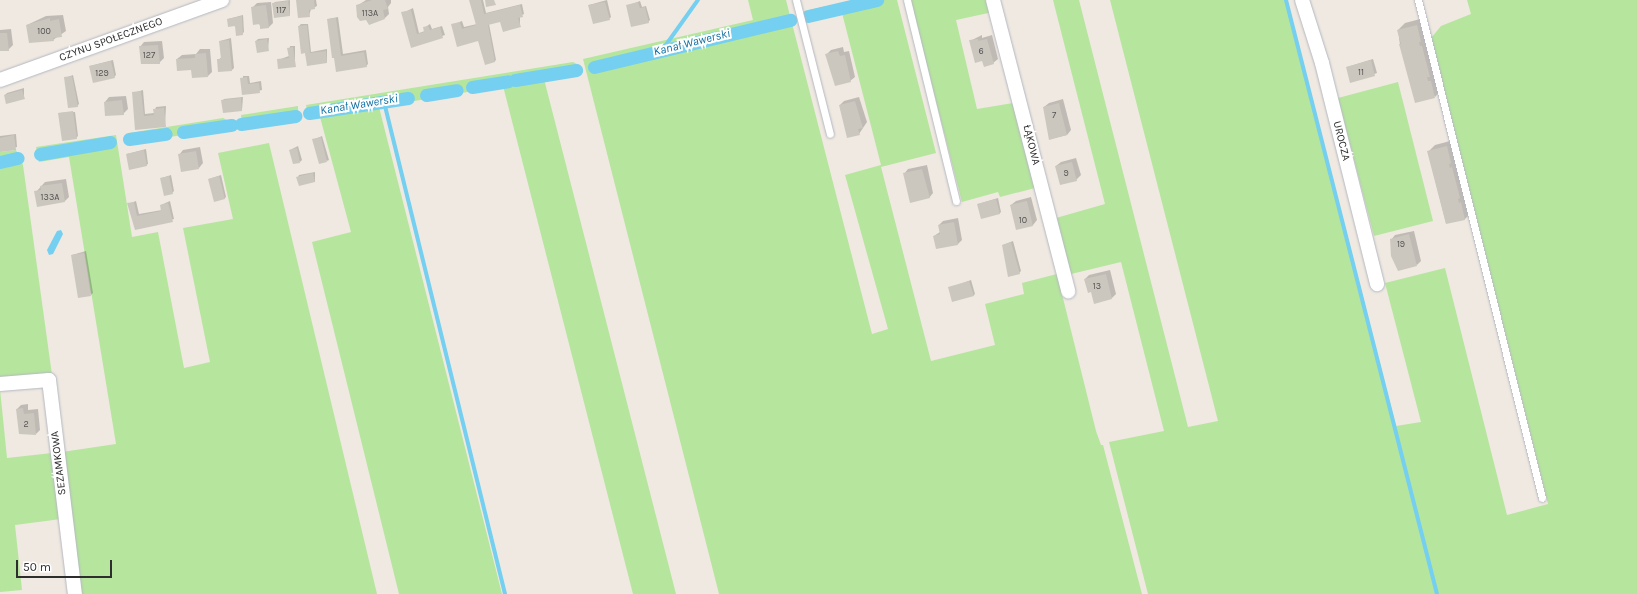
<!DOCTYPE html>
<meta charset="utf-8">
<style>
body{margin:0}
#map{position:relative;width:1637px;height:594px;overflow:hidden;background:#efe9e1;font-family:Karla,sans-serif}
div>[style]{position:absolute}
.green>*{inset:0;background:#b6e59e}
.water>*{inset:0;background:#75cff0}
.shadow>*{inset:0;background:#0003}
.stream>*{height:4px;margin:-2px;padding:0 2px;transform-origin:2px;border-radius:2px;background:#75cff0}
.canal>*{height:13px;margin:-6.5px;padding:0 6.5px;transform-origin:6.5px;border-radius:6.5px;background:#75cff0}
.building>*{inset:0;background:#cbc7bf}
.roads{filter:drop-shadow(0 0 1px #b4b7c1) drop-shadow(0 0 1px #b4b7c1)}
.service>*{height:7px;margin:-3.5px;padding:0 3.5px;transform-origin:3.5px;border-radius:3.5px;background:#fff}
.minor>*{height:14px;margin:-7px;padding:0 7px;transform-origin:7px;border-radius:7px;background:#fff}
span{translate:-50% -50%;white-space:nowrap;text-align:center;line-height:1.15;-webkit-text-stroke:4px #fff;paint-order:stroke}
.number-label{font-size:9px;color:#555452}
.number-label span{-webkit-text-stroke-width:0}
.street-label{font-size:11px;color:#2e2e2e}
.water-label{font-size:12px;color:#0d6fa3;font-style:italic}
.scale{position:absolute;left:16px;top:560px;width:96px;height:18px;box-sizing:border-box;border:2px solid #2e2e2e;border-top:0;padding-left:5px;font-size:12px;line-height:14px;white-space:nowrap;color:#2e2e2e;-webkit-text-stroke:3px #fff;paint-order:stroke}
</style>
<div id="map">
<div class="green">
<div style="clip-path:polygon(748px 0,786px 0,872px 334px,888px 329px,845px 175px,881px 165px,842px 13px,807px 21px,804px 11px,855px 0,897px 0,936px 153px,881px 167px,931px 361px,995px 345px,985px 304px,1024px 294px,1022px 283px,1057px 274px,1096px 431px,1101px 445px,1103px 445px,1142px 594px,719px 594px,583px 59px,753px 20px)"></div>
<div style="clip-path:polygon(910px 0,989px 0,993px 12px,956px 20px,977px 109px,1013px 103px,1035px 188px,1000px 197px,998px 192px,962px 202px)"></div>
<div style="clip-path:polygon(1053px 0,1079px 0,1188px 427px,1218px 421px,1110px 0,1287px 0,1396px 426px,1421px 422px,1385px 283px,1445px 268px,1507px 515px,1548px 504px,1431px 38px,1441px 26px,1471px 14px,1467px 0,1637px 0,1637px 594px,1148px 594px,1109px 442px,1164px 431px,1121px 262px,1071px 274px,1056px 218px,1105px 204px)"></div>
<div style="clip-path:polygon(573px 62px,577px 64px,576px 72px,544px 79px,676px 594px,633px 594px,503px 86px,379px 107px,502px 594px,399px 594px,312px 242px,351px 232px,320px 117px,309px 119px,306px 105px)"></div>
<div style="clip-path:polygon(1398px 82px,1433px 221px,1374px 236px,1338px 98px)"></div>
<div style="clip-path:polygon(298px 106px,298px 117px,242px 126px,241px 115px)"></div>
<div style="clip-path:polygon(223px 118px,229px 121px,231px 128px,128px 143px,129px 133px)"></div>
<div style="clip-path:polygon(116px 135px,132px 237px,158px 232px,184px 368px,210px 362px,183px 228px,233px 219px,218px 153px,269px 143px,377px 594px,81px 594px,62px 452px,116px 444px,69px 157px,39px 162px,36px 147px)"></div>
<div style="clip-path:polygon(16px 150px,23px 165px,52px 375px,0 380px,0 152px)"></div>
<div style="clip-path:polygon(0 389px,7px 458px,52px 453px,61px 519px,15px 525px,22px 590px,0 592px)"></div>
</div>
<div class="water">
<div style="clip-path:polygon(61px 230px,63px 234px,53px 254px,49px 255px,47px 250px,57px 231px)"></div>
</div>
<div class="shadow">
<div style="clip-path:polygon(290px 0,290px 15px,273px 4px,275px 2px)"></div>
<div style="clip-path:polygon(297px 0,316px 0,317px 6px,311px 9px,309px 16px)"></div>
<div style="clip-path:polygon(366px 0,391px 0,391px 3px,388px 7px,389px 14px,385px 18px,357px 6px)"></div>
<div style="clip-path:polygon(470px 0,483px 0,486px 13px,522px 4px,524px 14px,520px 16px,520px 26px,501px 21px,489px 24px,496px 60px,494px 62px,479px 40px,452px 25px,462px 21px,464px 27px,477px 24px)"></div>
<div style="clip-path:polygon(607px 0,611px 17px,609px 19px,589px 5px)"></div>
<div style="clip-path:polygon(640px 1px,642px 7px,646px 6px,650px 20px,648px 22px,627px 6px)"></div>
<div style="clip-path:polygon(271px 2px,273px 23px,269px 27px,261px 28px,252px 8px,257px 3px)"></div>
<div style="clip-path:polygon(413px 8px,419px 33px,425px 31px,424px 28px,430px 24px,432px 29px,442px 26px,445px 35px,412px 46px,403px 13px)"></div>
<div style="clip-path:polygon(63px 15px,66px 31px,53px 40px,27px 25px,46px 16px)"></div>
<div style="clip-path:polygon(243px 15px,244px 32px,242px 34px,228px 19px)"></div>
<div style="clip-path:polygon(338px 17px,343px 54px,366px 50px,368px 64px,366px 66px,337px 71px,328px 19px)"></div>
<div style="clip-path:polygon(1424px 18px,1441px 90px,1435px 97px,1400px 45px,1398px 30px,1405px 23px)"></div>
<div style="clip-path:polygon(301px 24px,308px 24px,311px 52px,327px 49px,327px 62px,308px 65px,299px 26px)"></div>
<div style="clip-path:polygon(11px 29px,13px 45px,8px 50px,0 50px,0 30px)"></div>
<div style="clip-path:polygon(982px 35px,982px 38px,992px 35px,998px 59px,993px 63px,983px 60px,970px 41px)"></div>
<div style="clip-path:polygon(231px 38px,234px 68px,232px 70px,218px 60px,222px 57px,220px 41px)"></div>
<div style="clip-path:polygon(269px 38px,268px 50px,256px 41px,258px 39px)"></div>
<div style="clip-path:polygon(162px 41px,164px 58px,159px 63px,140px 47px,144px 42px)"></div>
<div style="clip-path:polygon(290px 46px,295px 46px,295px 66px,278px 60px,289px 56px)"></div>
<div style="clip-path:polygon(843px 47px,844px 52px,849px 51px,855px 77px,850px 81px,827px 54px,831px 50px)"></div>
<div style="clip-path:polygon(200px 49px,210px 49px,212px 72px,208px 76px,177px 59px,182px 55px,196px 54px)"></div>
<div style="clip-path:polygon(1373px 59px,1377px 73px,1351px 82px,1347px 67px)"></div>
<div style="clip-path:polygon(113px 60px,116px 75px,114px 77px,90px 66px)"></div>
<div style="clip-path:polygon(73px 75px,79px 104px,77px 106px,65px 78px)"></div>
<div style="clip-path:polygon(243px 76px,249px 76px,250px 83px,261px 81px,262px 90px,243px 94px)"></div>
<div style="clip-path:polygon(24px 88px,24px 98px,5px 95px,7px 93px)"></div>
<div style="clip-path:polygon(143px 90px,145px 114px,154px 113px,156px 107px,166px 106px,165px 126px,136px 129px,133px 93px)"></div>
<div style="clip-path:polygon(126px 96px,128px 109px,123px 114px,106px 115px,105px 102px,109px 97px)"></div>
<div style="clip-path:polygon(243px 97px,242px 110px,222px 101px,224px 99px)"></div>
<div style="clip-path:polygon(859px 97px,867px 122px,859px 134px,840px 105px,844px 101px)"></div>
<div style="clip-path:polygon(1063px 99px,1071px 130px,1067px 135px,1050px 139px,1044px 107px,1049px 103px)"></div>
<div style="clip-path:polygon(75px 112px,78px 136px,76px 138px,59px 113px)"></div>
<div style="clip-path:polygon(16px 134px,17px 147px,0 151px,0 136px)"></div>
<div style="clip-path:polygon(322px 136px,329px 160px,327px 161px,313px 140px)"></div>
<div style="clip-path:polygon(1454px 140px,1472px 212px,1465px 219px,1446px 223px,1428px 152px,1435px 145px)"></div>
<div style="clip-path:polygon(298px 146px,302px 160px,300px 162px,290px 150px)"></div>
<div style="clip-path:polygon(200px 147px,203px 163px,199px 168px,179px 155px,183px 150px)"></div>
<div style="clip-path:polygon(146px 149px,148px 164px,146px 165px,127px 154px)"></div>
<div style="clip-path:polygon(1076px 158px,1081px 175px,1076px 180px,1056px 166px,1061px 162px)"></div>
<div style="clip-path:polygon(927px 165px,933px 193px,929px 198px,904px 174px,908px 169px)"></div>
<div style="clip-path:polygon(315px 172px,315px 182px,298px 177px,299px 175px)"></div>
<div style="clip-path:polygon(171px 175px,174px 191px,172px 193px,162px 178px)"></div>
<div style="clip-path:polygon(221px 175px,226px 197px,224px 199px,209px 179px)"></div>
<div style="clip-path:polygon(66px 179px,69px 197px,65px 201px,36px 192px,45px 182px)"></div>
<div style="clip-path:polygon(1031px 197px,1037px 220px,1033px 225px,1017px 229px,1011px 205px,1016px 201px)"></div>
<div style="clip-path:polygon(998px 198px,1001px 212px,999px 214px,978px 204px)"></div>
<div style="clip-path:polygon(136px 201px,139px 214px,162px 210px,161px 205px,170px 201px,174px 219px,136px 229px,128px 204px)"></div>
<div style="clip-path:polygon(958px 218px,962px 240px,958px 244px,934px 236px,940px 232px,939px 225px,943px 221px)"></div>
<div style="clip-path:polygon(1414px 231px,1421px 261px,1417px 265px,1391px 240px,1395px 235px)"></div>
<div style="clip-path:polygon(1013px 241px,1021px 271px,1019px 273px,1003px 245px)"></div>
<div style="clip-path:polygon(86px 251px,93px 293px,91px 295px,72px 255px)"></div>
<div style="clip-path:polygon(1110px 270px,1116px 294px,1112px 298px,1092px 291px,1085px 279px,1089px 275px)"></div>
<div style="clip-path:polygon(971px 280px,975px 294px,973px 296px,949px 288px)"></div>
<div style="clip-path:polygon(28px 404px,28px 410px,38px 409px,40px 430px,36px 434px,17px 409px,21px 405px)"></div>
</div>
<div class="stream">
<div style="left:1286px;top:0;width:613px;rotate:75.74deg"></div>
<div style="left:663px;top:49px;width:60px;rotate:-54.5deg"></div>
<div style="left:384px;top:102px;width:507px;rotate:76.18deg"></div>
</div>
<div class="canal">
<div style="left:808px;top:16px;width:71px;rotate:-13.1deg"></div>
<div style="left:594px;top:67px;width:202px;rotate:-13.5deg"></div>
<div style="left:515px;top:80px;width:62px;rotate:-9.3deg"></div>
<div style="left:472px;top:87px;width:36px;rotate:-9deg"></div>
<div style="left:426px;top:95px;width:31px;rotate:-9deg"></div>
<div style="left:309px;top:113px;width:100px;rotate:-8.6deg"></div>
<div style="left:241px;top:124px;width:55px;rotate:-8.4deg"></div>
<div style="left:183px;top:132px;width:49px;rotate:-8.3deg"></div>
<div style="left:129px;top:139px;width:37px;rotate:-8deg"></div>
<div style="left:40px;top:154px;width:71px;rotate:-9.7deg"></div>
<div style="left:0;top:162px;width:18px;rotate:-13deg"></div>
</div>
<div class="building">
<div style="clip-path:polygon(296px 0,314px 0,315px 9px,309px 10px,310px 17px,298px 18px)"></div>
<div style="clip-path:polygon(372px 0,385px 0,388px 9px,383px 10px,385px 19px,369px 25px,366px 20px,360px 21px,357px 17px,356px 5px)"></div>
<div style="clip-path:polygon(469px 0,481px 0,484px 14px,520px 5px,523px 17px,518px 18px,521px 27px,503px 32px,500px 22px,488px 25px,495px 62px,485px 65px,478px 41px,457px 47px,451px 24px,460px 22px,462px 29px,476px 25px)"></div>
<div style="clip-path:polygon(485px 0,494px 0,496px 5px,486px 7px)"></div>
<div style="clip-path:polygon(288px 1px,290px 16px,274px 18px,272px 3px)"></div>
<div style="clip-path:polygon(605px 2px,610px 20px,593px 24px,588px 5px)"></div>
<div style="clip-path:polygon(638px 2px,640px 8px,645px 7px,649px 23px,631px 27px,626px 5px)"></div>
<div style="clip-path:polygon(266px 5px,269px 28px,260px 29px,260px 24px,253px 25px,251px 7px)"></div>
<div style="clip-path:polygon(411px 10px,417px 34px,424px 32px,423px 27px,428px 26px,430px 30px,440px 27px,443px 38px,411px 48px,401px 12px)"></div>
<div style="clip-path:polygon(242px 16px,243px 35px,236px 36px,235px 26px,228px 27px,227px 19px)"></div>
<div style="clip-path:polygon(50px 18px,50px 21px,59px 19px,62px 37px,53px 38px,54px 41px,29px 43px,26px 25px)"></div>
<div style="clip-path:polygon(336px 18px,341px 56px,364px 52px,367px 67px,336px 72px,334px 58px,332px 58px,327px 19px)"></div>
<div style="clip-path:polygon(307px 25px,310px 53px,326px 51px,327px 63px,307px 66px,305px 53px,301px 54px,298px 26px)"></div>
<div style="clip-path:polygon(1417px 25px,1421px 42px,1419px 42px,1420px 46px,1422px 46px,1430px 77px,1427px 77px,1428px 81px,1431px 81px,1435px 98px,1415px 103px,1399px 44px,1401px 44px,1397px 30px)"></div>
<div style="clip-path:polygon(0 33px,7px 33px,9px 51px,0 51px)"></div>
<div style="clip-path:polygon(267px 39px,269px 51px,257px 53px,255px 41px)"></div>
<div style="clip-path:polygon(978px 39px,978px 41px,987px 39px,994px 64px,984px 67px,982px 61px,975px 63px,969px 40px)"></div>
<div style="clip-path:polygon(229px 40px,232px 71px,218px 72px,217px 59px,221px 59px,219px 41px)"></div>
<div style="clip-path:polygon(158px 45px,160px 64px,141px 64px,139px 46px)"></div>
<div style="clip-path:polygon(293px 47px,296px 67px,278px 69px,277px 59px,289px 58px,287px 48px)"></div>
<div style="clip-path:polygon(838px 51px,840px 56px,845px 55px,851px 82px,835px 86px,825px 54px)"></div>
<div style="clip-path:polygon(206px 53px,208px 77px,192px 78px,191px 70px,177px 71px,176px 59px,195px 58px,195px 54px)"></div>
<div style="clip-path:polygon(1371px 60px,1375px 76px,1350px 83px,1346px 67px)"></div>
<div style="clip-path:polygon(111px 61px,115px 78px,93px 83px,89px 66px)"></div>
<div style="clip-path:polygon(72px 76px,78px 107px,68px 108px,64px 77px)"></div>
<div style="clip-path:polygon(247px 77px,248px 84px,259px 83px,260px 93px,242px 95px,240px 78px)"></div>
<div style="clip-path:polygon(22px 90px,25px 99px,6px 104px,4px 95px)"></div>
<div style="clip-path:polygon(141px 91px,144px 116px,154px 115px,153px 109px,164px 108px,166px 127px,135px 130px,132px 92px)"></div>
<div style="clip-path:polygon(241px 98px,242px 111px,223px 113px,221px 100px)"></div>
<div style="clip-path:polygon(122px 100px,124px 115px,105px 116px,104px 102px)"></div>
<div style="clip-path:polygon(855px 101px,863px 128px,858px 129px,860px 135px,847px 138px,839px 105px)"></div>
<div style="clip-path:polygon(1059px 103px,1067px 135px,1049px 140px,1043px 107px)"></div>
<div style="clip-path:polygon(73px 111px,77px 139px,62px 141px,58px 113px)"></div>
<div style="clip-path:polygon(14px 135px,16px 150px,0 152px,0 138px)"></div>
<div style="clip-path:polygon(321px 137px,327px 162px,319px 164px,312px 139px)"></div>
<div style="clip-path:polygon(1447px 146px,1451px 163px,1449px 164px,1450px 168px,1452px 167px,1460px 198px,1458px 199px,1459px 203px,1461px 202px,1465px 220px,1446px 224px,1427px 151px)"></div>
<div style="clip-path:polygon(297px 148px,300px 163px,293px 164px,289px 150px)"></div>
<div style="clip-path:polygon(144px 150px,147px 166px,129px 170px,126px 154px)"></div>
<div style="clip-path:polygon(196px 151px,199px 169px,181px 172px,178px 154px)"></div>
<div style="clip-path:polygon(1072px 162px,1077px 181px,1060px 185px,1055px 166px)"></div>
<div style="clip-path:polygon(922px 169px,930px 198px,910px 203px,903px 173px)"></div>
<div style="clip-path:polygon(313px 173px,315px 182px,299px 186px,296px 177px)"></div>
<div style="clip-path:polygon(169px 176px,173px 194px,164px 196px,160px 178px)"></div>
<div style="clip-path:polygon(219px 176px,225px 199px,214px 202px,208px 179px)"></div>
<div style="clip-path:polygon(62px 183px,65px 202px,37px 207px,34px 191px,41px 190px,40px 186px)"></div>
<div style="clip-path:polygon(996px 199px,1000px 214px,981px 219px,977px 204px)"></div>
<div style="clip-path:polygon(1027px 201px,1033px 226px,1016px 230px,1010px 205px)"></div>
<div style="clip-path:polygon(134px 202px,137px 216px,161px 211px,160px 205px,168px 203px,173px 222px,135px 230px,127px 203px)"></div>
<div style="clip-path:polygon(954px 222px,958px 245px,936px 249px,933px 236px,940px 234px,938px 225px)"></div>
<div style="clip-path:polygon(1409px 234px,1417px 266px,1398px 271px,1391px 256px,1390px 239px)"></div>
<div style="clip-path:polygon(1011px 242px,1020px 274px,1008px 277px,1002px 245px)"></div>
<div style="clip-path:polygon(84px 253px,91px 296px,78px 298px,71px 255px)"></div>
<div style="clip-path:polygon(1106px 274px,1112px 299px,1094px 304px,1091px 292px,1088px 293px,1084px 279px)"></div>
<div style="clip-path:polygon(969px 281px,974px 296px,952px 302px,948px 287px)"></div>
<div style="clip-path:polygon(23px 408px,24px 414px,34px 413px,36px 435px,19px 434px,16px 409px)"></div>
</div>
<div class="roads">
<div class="service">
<div style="left:796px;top:0;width:138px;rotate:75.8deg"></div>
<div style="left:907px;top:0;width:207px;rotate:76.3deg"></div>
<div style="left:1418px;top:0;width:513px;rotate:76.02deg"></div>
</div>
<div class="minor">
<div style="left:993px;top:0;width:301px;rotate:75.5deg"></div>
<div style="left:1302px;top:0;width:66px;rotate:72.4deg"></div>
<div style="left:1322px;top:63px;width:228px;rotate:76deg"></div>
<div style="left:0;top:80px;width:236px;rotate:-19.8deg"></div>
<div style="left:0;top:384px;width:49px;rotate:-4.7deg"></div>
<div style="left:49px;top:380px;width:216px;rotate:83.1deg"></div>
</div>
</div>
<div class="number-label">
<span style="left:281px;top:10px">117</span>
<span style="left:370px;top:13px">113A</span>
<span style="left:44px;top:31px">100</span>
<span style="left:981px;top:51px">6</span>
<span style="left:149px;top:55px">127</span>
<span style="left:1361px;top:72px">11</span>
<span style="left:102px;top:73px">129</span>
<span style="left:1054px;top:115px">7</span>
<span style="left:1066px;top:173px">9</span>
<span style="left:50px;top:197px">133A</span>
<span style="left:1023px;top:220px">10</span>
<span style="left:1401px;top:244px">19</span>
<span style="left:1097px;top:286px">13</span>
<span style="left:26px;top:424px">2</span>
</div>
<div class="street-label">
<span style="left:111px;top:40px;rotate:-20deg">CZYNU SPOŁECZNEGO</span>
<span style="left:1341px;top:141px;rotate:76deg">UROCZA</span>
<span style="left:1031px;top:145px;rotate:76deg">ŁĄKOWA</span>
<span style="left:59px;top:463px;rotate:-97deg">SEZAMKOWA</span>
</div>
<div class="water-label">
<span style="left:692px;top:43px;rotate:-14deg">Kanał Wawerski</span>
<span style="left:359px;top:105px;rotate:-9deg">Kanał Wawerski</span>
</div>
<div class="scale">50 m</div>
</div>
